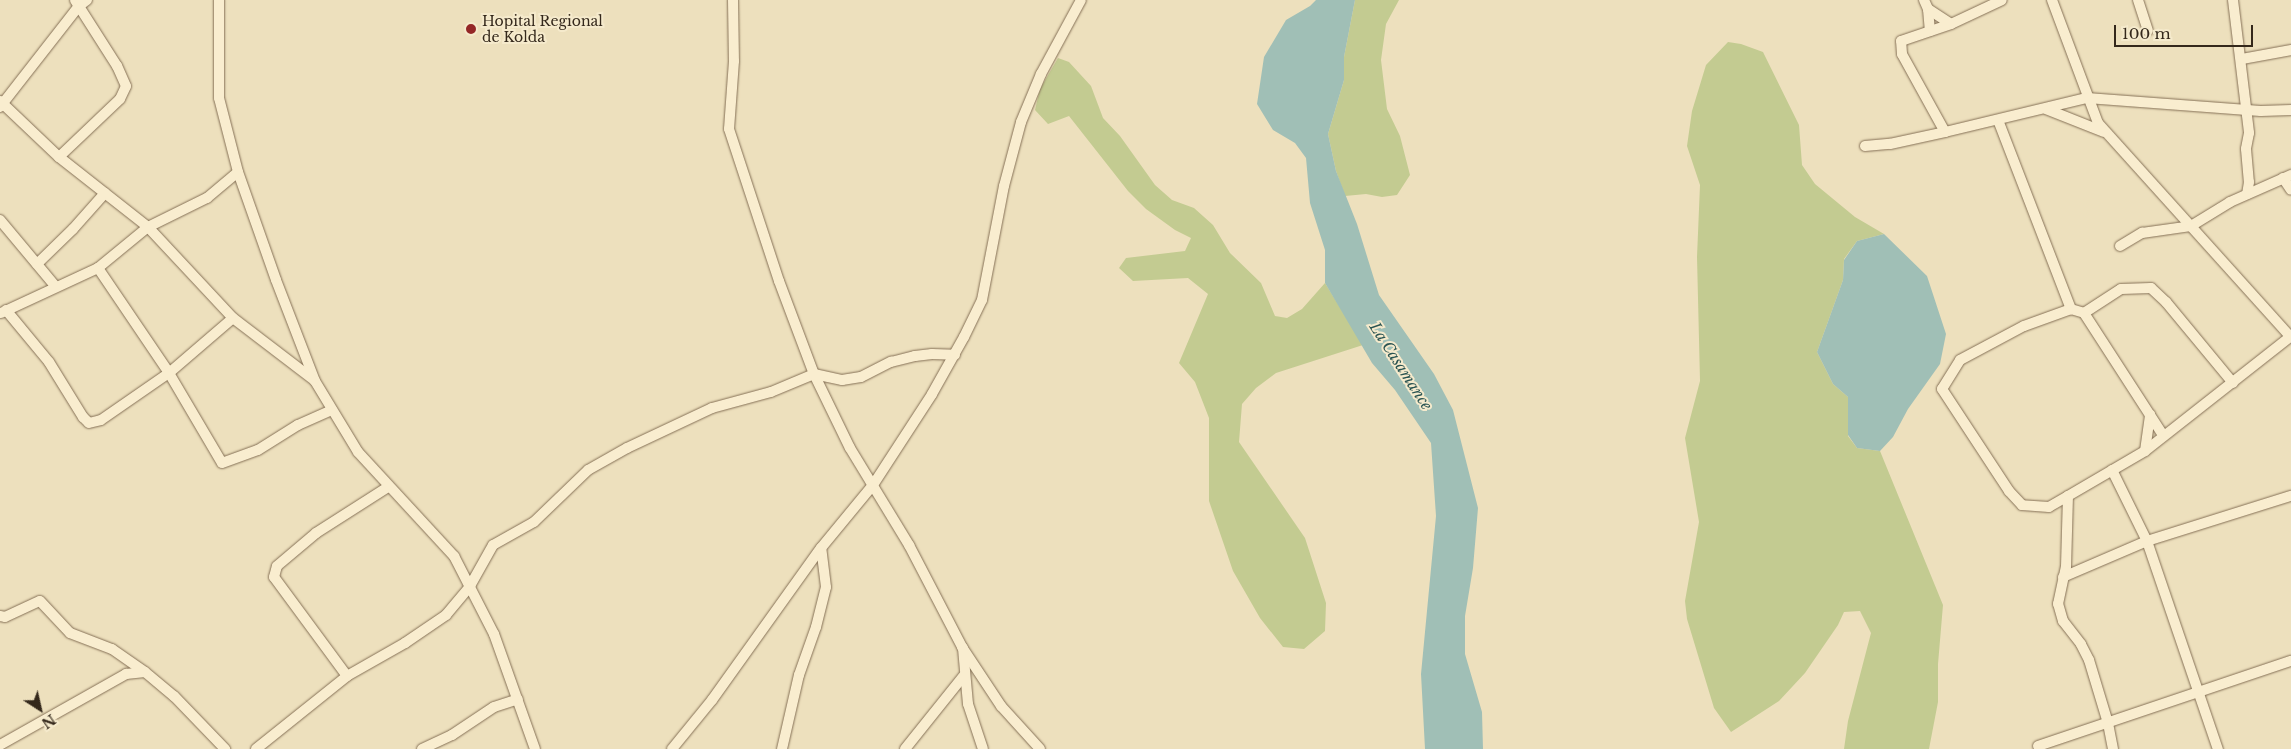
<!DOCTYPE html>
<style>
body{margin:0}
#map{position:relative;width:2291px;height:749px;overflow:hidden;background:#ede0bd;font-family:"Libre Baskerville",serif}
div>[style]{position:absolute}
.green>*{inset:0;background:#c3cb91}
.water>*{inset:0;background:#a0bfb6}
.roads{filter:drop-shadow(0 0 1px #857056) drop-shadow(0 0 1px #857056)}
.minor>*{height:10px;margin:-5px;padding:0 5px;transform-origin:5px;border-radius:5px;background:#f9edcf}
.dots>*{width:14px;height:14px;translate:-50% -50%;box-sizing:border-box;border:2px solid #f5eacc;border-radius:50%}
span{translate:-50% -50%;white-space:nowrap;text-align:center;line-height:1.15;-webkit-text-stroke:4px #f5eacc;paint-order:stroke}
.poi-label{font-size:14px;color:#34281b}
.left{translate:0 -50%;text-align:left}
.water-label{font-size:15px;color:#2a5452;font-style:italic}
.north{position:absolute;left:15px;top:684px;width:50px;height:50px;-webkit-text-stroke:4px #f5eacc;paint-order:stroke;rotate:145deg;font-size:14px;font-weight:700;line-height:20px;text-align:center;color:#34281b}
.north::after{content:'';display:block;margin:auto;width:18px;height:22px;background:#34281b;clip-path:polygon(50% 0,100% 100%,50% 72%,0 100%)}
.scale{position:absolute;left:2114px;top:25px;width:139px;height:22px;box-sizing:border-box;border:2px solid #34281b;border-top:0;padding-left:6px;font-size:15px;line-height:18px;white-space:nowrap;color:#34281b;-webkit-text-stroke:4px #f5eacc;paint-order:stroke}
</style>
<div id="map">
<div class="green">
<div style="clip-path:polygon(1355px 0,1399px 0,1386px 24px,1381px 60px,1387px 109px,1400px 136px,1410px 175px,1397px 195px,1382px 197px,1366px 194px,1345px 196px,1336px 171px,1328px 134px,1344px 80px,1344px 57px)"></div>
<div style="clip-path:polygon(1728px 42px,1741px 44px,1763px 52px,1799px 125px,1802px 165px,1815px 184px,1855px 217px,1884px 234px,1857px 241px,1844px 259px,1843px 280px,1817px 352px,1833px 384px,1848px 397px,1848px 436px,1857px 448px,1880px 451px,1943px 605px,1938px 664px,1938px 702px,1929px 749px,1844px 749px,1848px 721px,1871px 633px,1860px 611px,1844px 612px,1838px 625px,1805px 673px,1779px 701px,1731px 732px,1714px 708px,1687px 619px,1685px 601px,1699px 522px,1685px 438px,1700px 381px,1697px 257px,1700px 185px,1687px 146px,1692px 111px,1706px 65px)"></div>
<div style="clip-path:polygon(1058px 58px,1069px 62px,1091px 86px,1103px 118px,1120px 136px,1155px 185px,1172px 200px,1194px 208px,1213px 225px,1230px 253px,1261px 283px,1275px 316px,1287px 318px,1302px 309px,1325px 283px,1363px 345px,1276px 373px,1256px 388px,1242px 404px,1239px 442px,1305px 538px,1326px 603px,1325px 631px,1304px 649px,1283px 647px,1260px 618px,1233px 571px,1209px 501px,1209px 418px,1195px 382px,1179px 363px,1208px 294px,1188px 278px,1133px 281px,1119px 268px,1126px 258px,1185px 251px,1191px 238px,1175px 230px,1146px 209px,1128px 191px,1069px 116px,1048px 124px,1035px 110px,1040px 89px)"></div>
</div>
<div class="water">
<div style="clip-path:polygon(1316px 0,1355px 0,1344px 57px,1344px 80px,1328px 134px,1336px 171px,1357px 224px,1379px 295px,1434px 374px,1453px 410px,1478px 508px,1473px 568px,1465px 616px,1465px 654px,1482px 712px,1483px 749px,1425px 749px,1421px 674px,1436px 516px,1431px 443px,1395px 390px,1372px 363px,1325px 283px,1325px 250px,1310px 203px,1306px 158px,1295px 143px,1273px 130px,1257px 104px,1264px 57px,1286px 20px,1310px 6px)"></div>
<div style="clip-path:polygon(1884px 234px,1927px 276px,1946px 334px,1940px 364px,1908px 409px,1893px 437px,1880px 451px,1857px 448px,1848px 435px,1848px 397px,1833px 384px,1817px 352px,1843px 280px,1844px 260px,1857px 241px)"></div>
</div>
<div class="roads">
<div class="minor">
<div style="left:219px;top:0;width:98px;rotate:90deg"></div>
<div style="left:219px;top:98px;width:76px;rotate:75.6deg"></div>
<div style="left:238px;top:172px;width:114px;rotate:70.6deg"></div>
<div style="left:276px;top:280px;width:108px;rotate:68.9deg"></div>
<div style="left:315px;top:381px;width:83px;rotate:58.8deg"></div>
<div style="left:358px;top:452px;width:142px;rotate:47.3deg"></div>
<div style="left:454px;top:556px;width:88px;rotate:62.9deg"></div>
<div style="left:494px;top:634px;width:122px;rotate:70.4deg"></div>
<div style="left:733px;top:0;width:61px;rotate:89.1deg"></div>
<div style="left:734px;top:61px;width:68px;rotate:94.2deg"></div>
<div style="left:729px;top:129px;width:160px;rotate:71.8deg"></div>
<div style="left:779px;top:281px;width:99px;rotate:69.4deg"></div>
<div style="left:814px;top:374px;width:82px;rotate:64.1deg"></div>
<div style="left:850px;top:448px;width:114px;rotate:58.7deg"></div>
<div style="left:909px;top:545px;width:115px;rotate:62.5deg"></div>
<div style="left:962px;top:647px;width:71px;rotate:56.5deg"></div>
<div style="left:1001px;top:706px;width:58px;rotate:47.8deg"></div>
<div style="left:1924px;top:0;width:10px;rotate:66deg"></div>
<div style="left:1928px;top:9px;width:27px;rotate:33deg"></div>
<div style="left:2052px;top:0;width:131px;rotate:69.5deg"></div>
<div style="left:2098px;top:123px;width:288px;rotate:48deg"></div>
<div style="left:2138px;top:0;width:32px;rotate:72deg"></div>
<div style="left:2233px;top:0;width:134px;rotate:83.1deg"></div>
<div style="left:2249px;top:133px;width:16px;rotate:101deg"></div>
<div style="left:2246px;top:149px;width:33px;rotate:85deg"></div>
<div style="left:2249px;top:182px;width:12px;rotate:99deg"></div>
<div style="left:1928px;top:9px;width:22px;rotate:85deg"></div>
<div style="left:2242px;top:59px;width:50px;rotate:-10.4deg"></div>
<div style="left:0;top:101px;width:81px;rotate:43.5deg"></div>
<div style="left:59px;top:157px;width:113px;rotate:38.2deg"></div>
<div style="left:148px;top:227px;width:125px;rotate:47deg"></div>
<div style="left:233px;top:318px;width:102px;rotate:37.4deg"></div>
<div style="left:0;top:107px;width:128px;rotate:-52deg"></div>
<div style="left:79px;top:6px;width:10px;rotate:-37deg"></div>
<div style="left:2046px;top:109px;width:62px;rotate:21.6deg"></div>
<div style="left:1998px;top:120px;width:203px;rotate:68.9deg"></div>
<div style="left:1945px;top:132px;width:89px;rotate:-118.9deg"></div>
<div style="left:1902px;top:54px;width:13px;rotate:-94deg"></div>
<div style="left:1901px;top:41px;width:53px;rotate:-18.8deg"></div>
<div style="left:1951px;top:24px;width:56px;rotate:-25.2deg"></div>
<div style="left:1865px;top:146px;width:25px;rotate:-5deg"></div>
<div style="left:1890px;top:144px;width:56px;rotate:-12.3deg"></div>
<div style="left:1945px;top:132px;width:146px;rotate:-13.5deg"></div>
<div style="left:2087px;top:98px;width:174px;rotate:4.3deg"></div>
<div style="left:2261px;top:111px;width:30px;rotate:-2deg"></div>
<div style="left:59px;top:157px;width:84px;rotate:-43.6deg"></div>
<div style="left:120px;top:99px;width:14px;rotate:-65deg"></div>
<div style="left:126px;top:86px;width:22px;rotate:-114deg"></div>
<div style="left:117px;top:66px;width:78px;rotate:-122.5deg"></div>
<div style="left:2283px;top:178px;width:14px;rotate:56deg"></div>
<div style="left:0;top:220px;width:87px;rotate:50.1deg"></div>
<div style="left:2120px;top:246px;width:26px;rotate:-31deg"></div>
<div style="left:2142px;top:233px;width:49px;rotate:-8.1deg"></div>
<div style="left:2191px;top:226px;width:46px;rotate:-31.6deg"></div>
<div style="left:2230px;top:202px;width:67px;rotate:-23.9deg"></div>
<div style="left:37px;top:264px;width:50px;rotate:-44.2deg"></div>
<div style="left:73px;top:229px;width:48px;rotate:-48.4deg"></div>
<div style="left:98px;top:268px;width:127px;rotate:55.9deg"></div>
<div style="left:169px;top:373px;width:104px;rotate:59.5deg"></div>
<div style="left:222px;top:463px;width:38px;rotate:-20deg"></div>
<div style="left:258px;top:450px;width:47px;rotate:-32deg"></div>
<div style="left:298px;top:425px;width:37px;rotate:-24deg"></div>
<div style="left:6px;top:310px;width:67px;rotate:50.4deg"></div>
<div style="left:49px;top:362px;width:65px;rotate:58.3deg"></div>
<div style="left:83px;top:417px;width:8px;rotate:45deg"></div>
<div style="left:89px;top:423px;width:12px;rotate:-14deg"></div>
<div style="left:101px;top:420px;width:83px;rotate:-34.7deg"></div>
<div style="left:169px;top:373px;width:84px;rotate:-40.7deg"></div>
<div style="left:1px;top:313px;width:107px;rotate:-24.9deg"></div>
<div style="left:98px;top:268px;width:65px;rotate:-39.4deg"></div>
<div style="left:148px;top:227px;width:66px;rotate:-26.2deg"></div>
<div style="left:207px;top:198px;width:40px;rotate:-40deg"></div>
<div style="left:2084px;top:313px;width:44px;rotate:-33deg"></div>
<div style="left:2121px;top:289px;width:30px;rotate:-2deg"></div>
<div style="left:2151px;top:288px;width:21px;rotate:43deg"></div>
<div style="left:2166px;top:302px;width:105px;rotate:50.4deg"></div>
<div style="left:2145px;top:451px;width:37px;rotate:-82deg"></div>
<div style="left:2112px;top:470px;width:79px;rotate:63.8deg"></div>
<div style="left:2147px;top:541px;width:220px;rotate:71.2deg"></div>
<div style="left:2068px;top:496px;width:22px;rotate:150deg"></div>
<div style="left:2049px;top:507px;width:27px;rotate:-176deg"></div>
<div style="left:2022px;top:505px;width:19px;rotate:-133deg"></div>
<div style="left:2009px;top:491px;width:122px;rotate:-123.3deg"></div>
<div style="left:1942px;top:389px;width:34px;rotate:-58deg"></div>
<div style="left:1960px;top:360px;width:72px;rotate:-28deg"></div>
<div style="left:2024px;top:326px;width:50px;rotate:-19.9deg"></div>
<div style="left:2071px;top:309px;width:14px;rotate:17deg"></div>
<div style="left:2084px;top:313px;width:145px;rotate:57.1deg"></div>
<div style="left:2063px;top:577px;width:91px;rotate:-23.2deg"></div>
<div style="left:2147px;top:541px;width:151px;rotate:-17.4deg"></div>
<div style="left:0;top:616px;width:5px;rotate:11deg"></div>
<div style="left:5px;top:617px;width:38px;rotate:-25deg"></div>
<div style="left:40px;top:601px;width:44px;rotate:46.8deg"></div>
<div style="left:70px;top:633px;width:45px;rotate:20.9deg"></div>
<div style="left:112px;top:649px;width:40px;rotate:34.9deg"></div>
<div style="left:145px;top:672px;width:38px;rotate:40deg"></div>
<div style="left:174px;top:696px;width:74px;rotate:46.1deg"></div>
<div style="left:963px;top:648px;width:56px;rotate:84.9deg"></div>
<div style="left:968px;top:704px;width:47px;rotate:71.6deg"></div>
<div style="left:347px;top:676px;width:123px;rotate:-126.4deg"></div>
<div style="left:274px;top:577px;width:11px;rotate:-75deg"></div>
<div style="left:277px;top:566px;width:51px;rotate:-40.2deg"></div>
<div style="left:316px;top:533px;width:85px;rotate:-32.6deg"></div>
<div style="left:0;top:745px;width:145px;rotate:-29.4deg"></div>
<div style="left:126px;top:674px;width:19px;rotate:-6deg"></div>
<div style="left:2038px;top:746px;width:267px;rotate:-18.6deg"></div>
<div style="left:256px;top:749px;width:117px;rotate:-38.7deg"></div>
<div style="left:347px;top:676px;width:67px;rotate:-29.6deg"></div>
<div style="left:405px;top:643px;width:50px;rotate:-34.3deg"></div>
<div style="left:446px;top:615px;width:38px;rotate:-50deg"></div>
<div style="left:470px;top:586px;width:47px;rotate:-60.7deg"></div>
<div style="left:493px;top:545px;width:47px;rotate:-29.3deg"></div>
<div style="left:534px;top:522px;width:75px;rotate:-43.9deg"></div>
<div style="left:588px;top:470px;width:45px;rotate:-29.4deg"></div>
<div style="left:627px;top:448px;width:94px;rotate:-25.2deg"></div>
<div style="left:712px;top:408px;width:61px;rotate:-15.2deg"></div>
<div style="left:771px;top:392px;width:47px;rotate:-22.7deg"></div>
<div style="left:814px;top:374px;width:29px;rotate:12deg"></div>
<div style="left:842px;top:380px;width:19px;rotate:-9deg"></div>
<div style="left:861px;top:377px;width:34px;rotate:-27deg"></div>
<div style="left:891px;top:362px;width:25px;rotate:-14deg"></div>
<div style="left:915px;top:356px;width:17px;rotate:-7deg"></div>
<div style="left:932px;top:354px;width:23px;rotate:2deg"></div>
<div style="left:422px;top:749px;width:33px;rotate:-25deg"></div>
<div style="left:452px;top:735px;width:50px;rotate:-33.7deg"></div>
<div style="left:494px;top:707px;width:25px;rotate:-18deg"></div>
<div style="left:672px;top:749px;width:63px;rotate:-50.8deg"></div>
<div style="left:712px;top:700px;width:187px;rotate:-54.4deg"></div>
<div style="left:821px;top:548px;width:82px;rotate:-50.5deg"></div>
<div style="left:873px;top:485px;width:108px;rotate:-57deg"></div>
<div style="left:932px;top:394px;width:65px;rotate:-60.7deg"></div>
<div style="left:964px;top:337px;width:41px;rotate:-64.1deg"></div>
<div style="left:982px;top:300px;width:116px;rotate:-79.1deg"></div>
<div style="left:1004px;top:186px;width:66px;rotate:-75.1deg"></div>
<div style="left:1021px;top:122px;width:52px;rotate:-67.4deg"></div>
<div style="left:1041px;top:74px;width:84px;rotate:-61.6deg"></div>
<div style="left:782px;top:749px;width:76px;rotate:-77.1deg"></div>
<div style="left:799px;top:675px;width:51px;rotate:-70.5deg"></div>
<div style="left:816px;top:627px;width:41px;rotate:-76deg"></div>
<div style="left:826px;top:587px;width:39px;rotate:-97deg"></div>
<div style="left:905px;top:749px;width:96px;rotate:-51.3deg"></div>
<div style="left:2113px;top:749px;width:26px;rotate:-101deg"></div>
<div style="left:2108px;top:723px;width:66px;rotate:-106.8deg"></div>
<div style="left:2089px;top:660px;width:18px;rotate:-117deg"></div>
<div style="left:2081px;top:644px;width:29px;rotate:-128deg"></div>
<div style="left:2063px;top:621px;width:18px;rotate:-106deg"></div>
<div style="left:2058px;top:604px;width:38px;rotate:-78deg"></div>
<div style="left:2066px;top:567px;width:71px;rotate:-88.4deg"></div>
<div style="left:2068px;top:496px;width:89px;rotate:-30.3deg"></div>
<div style="left:2145px;top:451px;width:186px;rotate:-38.2deg"></div>
</div>
</div>
<div class="dots">
<div style="left:471px;top:29px;background:#942726"></div>
</div>
<div class="poi-label">
<span class="left" style="left:482px;top:29px">Hopital Regional<br>de Kolda</span>
</div>
<div class="water-label">
<span style="left:1401px;top:366px;rotate:57deg">La Casamance</span>
</div>
<div class="north">N</div>
<div class="scale">100 m</div>
</div>
